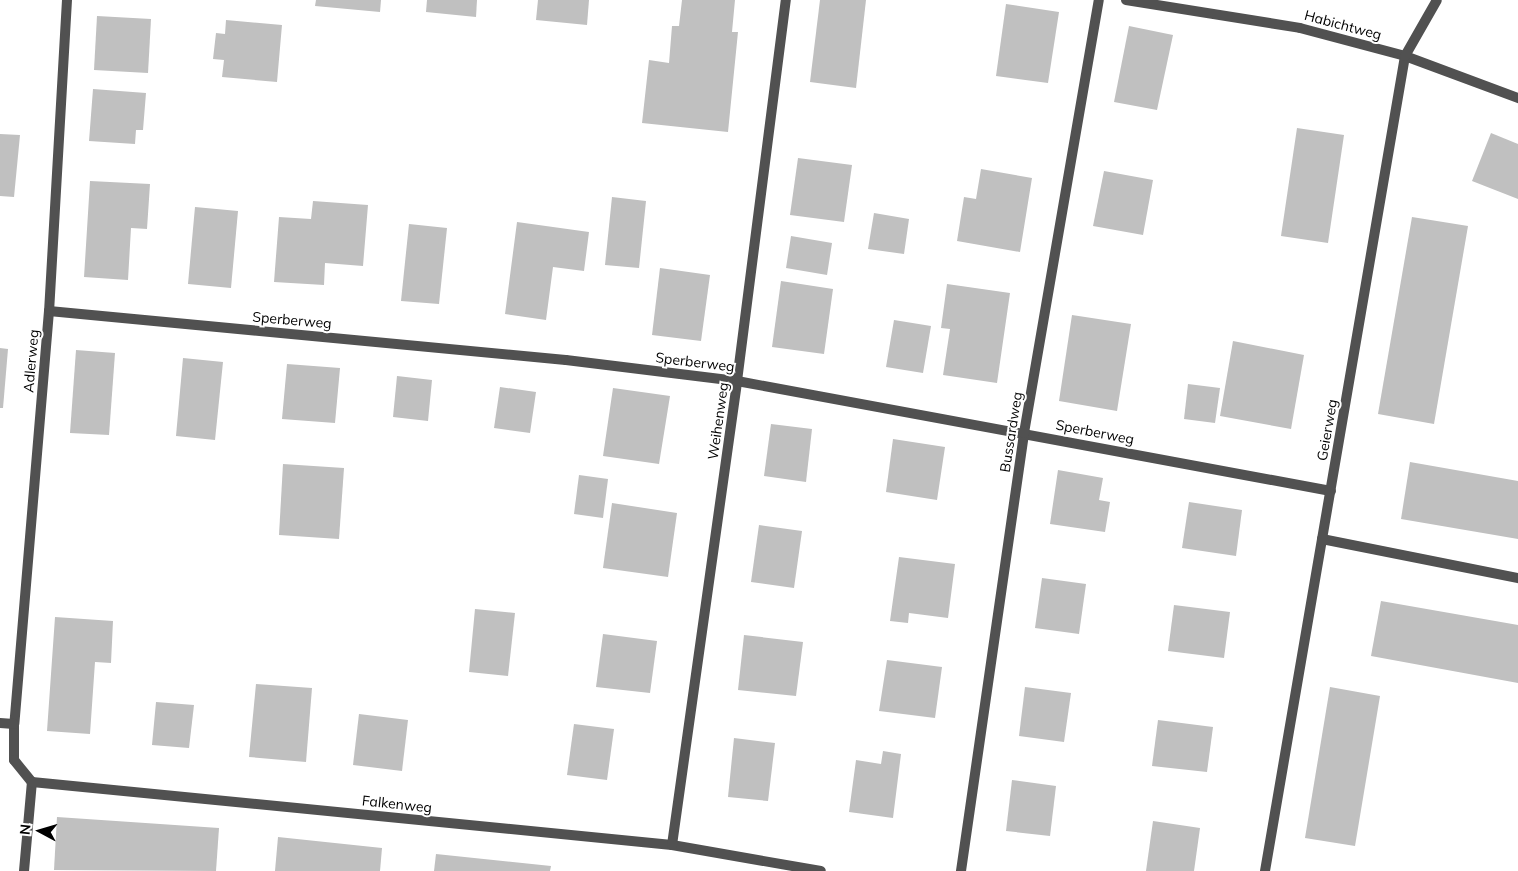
<!DOCTYPE html>
<html>
<head>
<meta charset="utf-8">
<style>
  body { margin:0 }
  #map { position:relative; width:1518px; height:871px; overflow:hidden; background:#fff; font-family:Mulish,sans-serif }
  div>[style] { position:absolute }
  .building>* { inset:0; background:#c0c0c0 }
  .lane>* { height:10px; margin:-5px; padding:0 5px; transform-origin:5px; border-radius:5px; background:#515151 }
  .street>* { height:10px; margin:-5px; padding:0 5px; transform-origin:5px; border-radius:5px; background:#515151 }
  span { translate:-50% -50%; white-space:nowrap; text-align:center; line-height:1.15; -webkit-text-stroke:4px #fff; paint-order:stroke }
  .street-label { font-size:14px; color:#000 }
  .north { position:absolute; left:15px; top:806px; width:50px; height:50px; -webkit-text-stroke:4px #fff; paint-order:stroke; rotate:276deg; font-size:14px; font-weight:700; line-height:20px; text-align:center; color:#000 }
  .north::after { content:''; display:block; margin:auto; width:18px; height:22px; background:#000; clip-path:polygon(50% 0,100% 100%,50% 72%,0 100%) }
</style>
</head>
<body>
<div id="map">
  <div class="building">
    <div style="clip-path:polygon(316px 0,381px 0,380px 12px,315px 6px)"></div>
    <div style="clip-path:polygon(427px 0,477px 0,476px 17px,426px 12px)"></div>
    <div style="clip-path:polygon(538px 0,589px 0,587px 25px,536px 20px)"></div>
    <div style="clip-path:polygon(682px 0,735px 0,732px 32px,738px 32px,728px 132px,642px 123px,649px 60px,669px 63px,672px 26px,679px 26px)"></div>
    <div style="clip-path:polygon(820px 0,866px 0,856px 88px,810px 82px)"></div>
    <div style="clip-path:polygon(1006px 4px,1059px 12px,1048px 83px,996px 76px)"></div>
    <div style="clip-path:polygon(97px 16px,151px 19px,148px 73px,94px 70px)"></div>
    <div style="clip-path:polygon(226px 20px,282px 25px,277px 82px,222px 77px,224px 60px,213px 59px,216px 33px,225px 34px)"></div>
    <div style="clip-path:polygon(1129px 26px,1173px 35px,1157px 110px,1114px 102px)"></div>
    <div style="clip-path:polygon(93px 89px,146px 93px,143px 130px,136px 130px,135px 144px,89px 141px)"></div>
    <div style="clip-path:polygon(1297px 128px,1344px 135px,1328px 243px,1281px 236px)"></div>
    <div style="clip-path:polygon(1491px 133px,1518px 144px,1518px 199px,1472px 181px)"></div>
    <div style="clip-path:polygon(0 134px,20px 135px,14px 197px,0 196px)"></div>
    <div style="clip-path:polygon(798px 158px,852px 165px,844px 222px,790px 215px)"></div>
    <div style="clip-path:polygon(981px 169px,1032px 178px,1020px 252px,957px 241px,964px 197px,976px 199px)"></div>
    <div style="clip-path:polygon(1104px 171px,1153px 180px,1143px 235px,1093px 226px)"></div>
    <div style="clip-path:polygon(90px 181px,150px 184px,147px 229px,131px 228px,128px 280px,84px 277px)"></div>
    <div style="clip-path:polygon(612px 197px,646px 201px,639px 268px,605px 265px)"></div>
    <div style="clip-path:polygon(313px 201px,368px 205px,363px 266px,325px 263px,324px 285px,274px 282px,279px 217px,311px 219px)"></div>
    <div style="clip-path:polygon(195px 207px,238px 211px,231px 288px,188px 284px)"></div>
    <div style="clip-path:polygon(874px 213px,909px 219px,904px 254px,868px 249px)"></div>
    <div style="clip-path:polygon(1412px 217px,1468px 226px,1434px 424px,1378px 414px)"></div>
    <div style="clip-path:polygon(517px 222px,589px 232px,584px 271px,553px 267px,546px 320px,505px 314px)"></div>
    <div style="clip-path:polygon(409px 224px,447px 228px,439px 304px,401px 301px)"></div>
    <div style="clip-path:polygon(791px 236px,832px 243px,827px 275px,786px 268px)"></div>
    <div style="clip-path:polygon(660px 268px,710px 275px,701px 341px,652px 335px)"></div>
    <div style="clip-path:polygon(781px 281px,833px 289px,824px 354px,772px 347px)"></div>
    <div style="clip-path:polygon(947px 284px,1010px 293px,997px 383px,943px 375px,950px 329px,941px 328px)"></div>
    <div style="clip-path:polygon(1072px 315px,1131px 324px,1117px 411px,1059px 401px)"></div>
    <div style="clip-path:polygon(894px 320px,931px 326px,923px 373px,886px 367px)"></div>
    <div style="clip-path:polygon(1233px 341px,1304px 355px,1291px 429px,1220px 416px)"></div>
    <div style="clip-path:polygon(0 348px,8px 349px,3px 408px,0 408px)"></div>
    <div style="clip-path:polygon(76px 350px,115px 353px,109px 435px,70px 433px)"></div>
    <div style="clip-path:polygon(183px 358px,223px 362px,215px 440px,176px 436px)"></div>
    <div style="clip-path:polygon(287px 364px,340px 368px,335px 423px,282px 419px)"></div>
    <div style="clip-path:polygon(397px 376px,432px 380px,428px 421px,393px 417px)"></div>
    <div style="clip-path:polygon(1188px 384px,1220px 388px,1215px 423px,1184px 419px)"></div>
    <div style="clip-path:polygon(500px 387px,536px 392px,530px 433px,494px 428px)"></div>
    <div style="clip-path:polygon(613px 388px,670px 396px,659px 464px,603px 456px)"></div>
    <div style="clip-path:polygon(771px 424px,812px 429px,806px 482px,764px 476px)"></div>
    <div style="clip-path:polygon(893px 439px,945px 447px,937px 500px,886px 492px)"></div>
    <div style="clip-path:polygon(1410px 462px,1518px 481px,1518px 539px,1401px 519px)"></div>
    <div style="clip-path:polygon(283px 464px,344px 468px,339px 539px,279px 535px)"></div>
    <div style="clip-path:polygon(1058px 470px,1103px 478px,1099px 500px,1110px 502px,1105px 532px,1050px 524px)"></div>
    <div style="clip-path:polygon(579px 475px,608px 479px,603px 518px,574px 514px)"></div>
    <div style="clip-path:polygon(1189px 502px,1242px 510px,1236px 556px,1182px 548px)"></div>
    <div style="clip-path:polygon(612px 503px,677px 513px,668px 577px,603px 568px)"></div>
    <div style="clip-path:polygon(759px 525px,802px 531px,794px 588px,751px 582px)"></div>
    <div style="clip-path:polygon(899px 557px,955px 564px,948px 618px,909px 613px,908px 623px,890px 621px)"></div>
    <div style="clip-path:polygon(1042px 578px,1086px 584px,1079px 634px,1035px 628px)"></div>
    <div style="clip-path:polygon(1381px 601px,1518px 625px,1518px 683px,1371px 656px)"></div>
    <div style="clip-path:polygon(1174px 605px,1230px 612px,1224px 658px,1168px 651px)"></div>
    <div style="clip-path:polygon(475px 609px,515px 613px,508px 676px,469px 672px)"></div>
    <div style="clip-path:polygon(55px 617px,113px 621px,111px 663px,95px 662px,90px 734px,47px 731px)"></div>
    <div style="clip-path:polygon(603px 634px,657px 641px,650px 693px,596px 687px)"></div>
    <div style="clip-path:polygon(744px 635px,803px 642px,796px 696px,738px 690px)"></div>
    <div style="clip-path:polygon(887px 660px,942px 667px,935px 718px,879px 711px)"></div>
    <div style="clip-path:polygon(256px 684px,312px 688px,306px 762px,249px 757px)"></div>
    <div style="clip-path:polygon(1025px 687px,1071px 693px,1064px 742px,1019px 736px)"></div>
    <div style="clip-path:polygon(1330px 687px,1380px 696px,1355px 846px,1305px 838px)"></div>
    <div style="clip-path:polygon(156px 702px,194px 705px,189px 748px,152px 745px)"></div>
    <div style="clip-path:polygon(359px 714px,408px 720px,402px 771px,353px 765px)"></div>
    <div style="clip-path:polygon(1158px 720px,1213px 727px,1207px 772px,1152px 766px)"></div>
    <div style="clip-path:polygon(574px 724px,614px 729px,607px 780px,567px 775px)"></div>
    <div style="clip-path:polygon(734px 738px,775px 743px,768px 801px,728px 797px)"></div>
    <div style="clip-path:polygon(883px 751px,901px 754px,893px 818px,849px 812px,856px 760px,881px 764px)"></div>
    <div style="clip-path:polygon(1012px 780px,1056px 786px,1050px 836px,1006px 831px)"></div>
    <div style="clip-path:polygon(57px 817px,219px 828px,216px 871px,54px 870px)"></div>
    <div style="clip-path:polygon(1153px 821px,1200px 828px,1194px 871px,1146px 871px)"></div>
    <div style="clip-path:polygon(278px 837px,382px 848px,380px 871px,275px 871px)"></div>
    <div style="clip-path:polygon(436px 854px,551px 866px,550px 871px,434px 871px)"></div>
  </div>
  <div class="lane">
    <div style="left:24px;top:871px;width:89px;rotate:-84.9deg"></div>
  </div>
  <div class="street">
    <div style="left:67px;top:0;width:312px;rotate:93.3deg"></div>
    <div style="left:49px;top:311px;width:414px;rotate:94.8deg"></div>
    <div style="left:14px;top:724px;width:36px;rotate:90deg"></div>
    <div style="left:14px;top:760px;width:28px;rotate:51deg"></div>
    <div style="left:32px;top:782px;width:643px;rotate:5.62deg"></div>
    <div style="left:672px;top:845px;width:151px;rotate:9.9deg"></div>
    <div style="left:1126px;top:0;width:176px;rotate:9.1deg"></div>
    <div style="left:1300px;top:28px;width:109px;rotate:14.9deg"></div>
    <div style="left:1405px;top:56px;width:121px;rotate:20.4deg"></div>
    <div style="left:49px;top:311px;width:519px;rotate:5.41deg"></div>
    <div style="left:566px;top:360px;width:172px;rotate:7deg"></div>
    <div style="left:737px;top:381px;width:604px;rotate:10.49deg"></div>
    <div style="left:1322px;top:539px;width:200px;rotate:11.3deg"></div>
    <div style="left:0;top:723px;width:14px;rotate:4deg"></div>
    <div style="left:672px;top:845px;width:469px;rotate:-82deg"></div>
    <div style="left:737px;top:381px;width:384px;rotate:-82.7deg"></div>
    <div style="left:961px;top:871px;width:443px;rotate:-81.8deg"></div>
    <div style="left:1024px;top:433px;width:439px;rotate:-80.2deg"></div>
    <div style="left:1265px;top:871px;width:827px;rotate:-80.25deg"></div>
    <div style="left:1405px;top:56px;width:64px;rotate:-60.3deg"></div>
  </div>
  <div class="street-label">
    <span style="left:1343px;top:25px;rotate:15deg">Habichtweg</span>
    <span style="left:292px;top:320px;rotate:5deg">Sperberweg</span>
    <span style="left:31px;top:361px;rotate:-85deg">Adlerweg</span>
    <span style="left:695px;top:362px;rotate:7deg">Sperberweg</span>
    <span style="left:718px;top:421px;rotate:-82deg">Weihenweg</span>
    <span style="left:1327px;top:430px;rotate:-80deg">Geierweg</span>
    <span style="left:1011px;top:432px;rotate:-81deg">Bussardweg</span>
    <span style="left:1095px;top:432px;rotate:11deg">Sperberweg</span>
    <span style="left:397px;top:804px;rotate:6deg">Falkenweg</span>
  </div>
  <div class="north">N</div>
</div>
</body>
</html>
